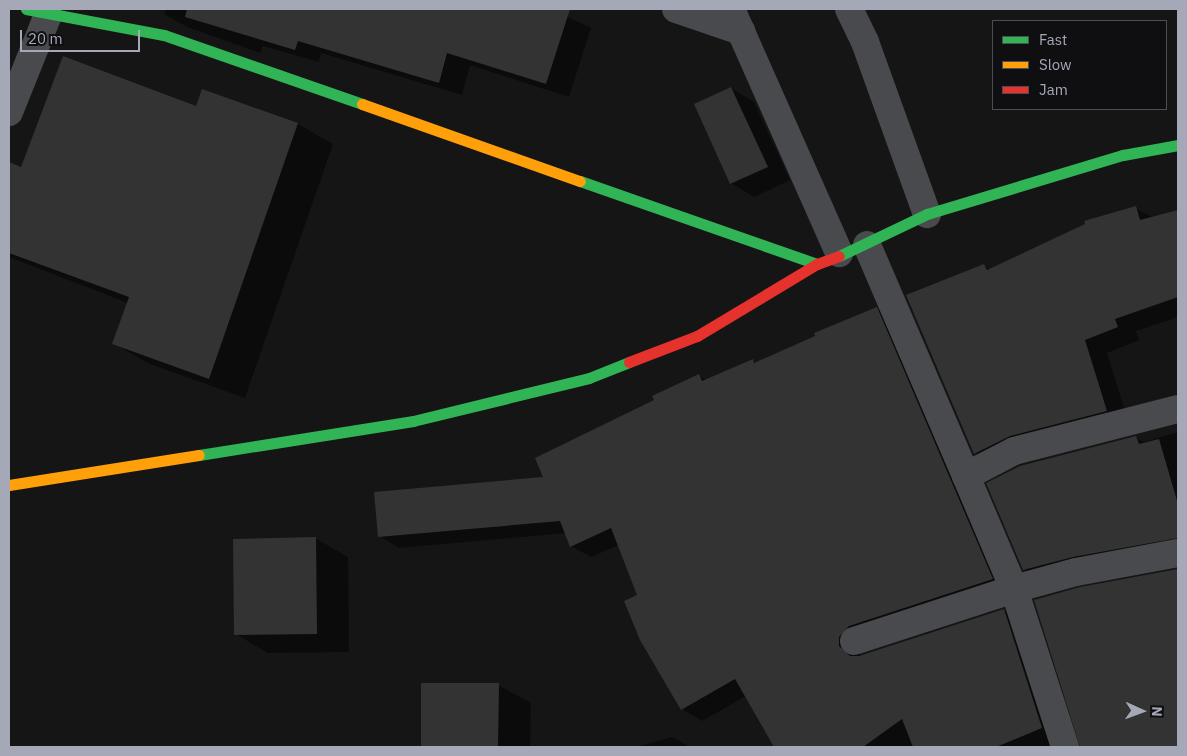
<!DOCTYPE html>
<html>
<head>
<meta charset="utf-8">
<style>
  body { margin:0 }
  #map { position:relative; width:1187px; height:756px; overflow:hidden; background:#151515; font-family:"IBM Plex Sans",sans-serif }
  div>[style] { position:absolute }
  .shadow>* { inset:0; background:#0007 }
  .building>* { inset:0; background:#333334 }
  .street>* { height:28px; margin:-14px; padding:0 14px; transform-origin:14px; border-radius:14px; background:#494a4e }
  .fast>* { height:11px; margin:-5.5px; padding:0 5.5px; transform-origin:5.5px; border-radius:5.5px; background:#30b455 }
  .slow>* { height:11px; margin:-5.5px; padding:0 5.5px; transform-origin:5.5px; border-radius:5.5px; background:#ff9f0a }
  .jam>* { height:11px; margin:-5.5px; padding:0 5.5px; transform-origin:5.5px; border-radius:5.5px; background:#e5322d }
  span { translate:-50% -50%; white-space:nowrap; text-align:center; line-height:1.15; -webkit-text-stroke:4.5px #0f0f11; paint-order:stroke }
  .frame { position:absolute; inset:0; border:10px solid #a5a9b7; pointer-events:none }
  .legend { position:absolute; left:992px; top:20px; width:175px; height:90px; box-sizing:border-box; background:#0f0f11; border:1px solid #4b4d53; margin:0; padding:6px 9px; list-style:none; font-size:15px; color:#a5a9b7 }
  .legend li { display:flex; align-items:center; gap:10px; height:25px }
  .legend b { width:25px; border:1px solid #4b4d53 }
  .north { position:absolute; left:1117px; top:686px; width:50px; height:50px; -webkit-text-stroke:4px #0f0f11; paint-order:stroke; rotate:92deg; font-size:14px; font-weight:700; line-height:20px; text-align:center; color:#a5a9b7 }
  .north::after { content:''; display:block; margin:auto; width:18px; height:22px; background:#a5a9b7; clip-path:polygon(50% 0,100% 100%,50% 72%,0 100%) }
  .scale { position:absolute; left:20px; top:30px; width:120px; height:22px; box-sizing:border-box; border:2px solid #a5a9b7; border-top:0; padding-left:6px; font-size:15px; line-height:18px; white-space:nowrap; color:#a5a9b7; -webkit-text-stroke:4px #0f0f11; paint-order:stroke }
</style>
</head>
<body>
<div id="map">
  <div class="shadow">
    <div style="clip-path:polygon(166px 9px,551px 9px,591px 28px,569px 97px,470px 65px,462px 95px,321px 53px,319px 62px,263px 46px,260px 53px,187px 27px,164px 14px)"></div>
    <div style="clip-path:polygon(731px 88px,754px 102px,790px 180px,754px 197px,731px 183px)"></div>
    <div style="clip-path:polygon(197px 107px,298px 124px,333px 144px,245px 398px,150px 364px,114px 344px,128px 303px,9px 257px,9px 174px,12px 165px,22px 169px)"></div>
    <div style="clip-path:polygon(1135px 208px,1154px 218px,1178px 212px,1178px 317px,1136px 331px,1139px 340px,1107px 353px,1129px 424px,997px 466px,975px 453px,984px 266px,991px 270px)"></div>
    <div style="clip-path:polygon(877px 309px,897px 320px,1012px 591px,859px 649px,861px 657px,1004px 610px,1024px 622px,1065px 747px,775px 747px,746px 696px,702px 721px,682px 709px,641px 640px,638px 596px,619px 545px,591px 557px,571px 546px,566px 533px,399px 548px,379px 536px,545px 478px,655px 400px,699px 376px,707px 380px,753px 361px,757px 363px)"></div>
    <div style="clip-path:polygon(1178px 432px,1178px 538px,1169px 536px,1178px 541px,1044px 581px,1024px 569px,1136px 438px,1144px 442px)"></div>
    <div style="clip-path:polygon(315px 538px,348px 557px,349px 652px,268px 653px,236px 634px)"></div>
    <div style="clip-path:polygon(1178px 570px,1178px 747px,1081px 747px,1080px 588px)"></div>
    <div style="clip-path:polygon(423px 684px,498px 685px,531px 703px,530px 747px,422px 747px)"></div>
    <div style="clip-path:polygon(672px 737px,690px 747px,636px 747px)"></div>
  </div>
  <div class="building">
    <div style="clip-path:polygon(187px 9px,570px 9px,546px 84px,447px 53px,439px 83px,298px 41px,295px 50px,185px 17px)"></div>
    <div style="clip-path:polygon(63px 56px,196px 106px,202px 89px,298px 123px,209px 379px,112px 344px,129px 297px,9px 253px,9px 162px,21px 167px)"></div>
    <div style="clip-path:polygon(731px 87px,768px 167px,730px 184px,694px 104px)"></div>
    <div style="clip-path:polygon(1136px 206px,1140px 220px,1178px 210px,1178px 297px,1115px 319px,1118px 327px,1085px 340px,1107px 411px,1010px 436px,974px 454px,906px 295px,984px 264px,987px 270px,1085px 224px,1084px 221px)"></div>
    <div style="clip-path:polygon(877px 307px,993px 579px,849px 626px,839px 637px,839px 646px,850px 656px,859px 656px,1004px 609px,1042px 728px,996px 747px,913px 747px,902px 719px,863px 747px,774px 747px,735px 679px,681px 710px,640px 640px,624px 601px,637px 595px,611px 528px,570px 547px,560px 521px,378px 537px,374px 492px,543px 477px,535px 458px,654px 400px,652px 396px,699px 374px,702px 381px,753px 359px,754px 363px,815px 336px,814px 333px)"></div>
    <div style="clip-path:polygon(1136px 436px,1139px 444px,1159px 439px,1178px 504px,1178px 538px,1073px 557px,1023px 570px,986px 483px,1020px 466px)"></div>
    <div style="clip-path:polygon(316px 537px,317px 634px,234px 635px,233px 539px)"></div>
    <div style="clip-path:polygon(1178px 569px,1178px 747px,1080px 747px,1034px 600px,1080px 587px)"></div>
    <div style="clip-path:polygon(421px 683px,499px 683px,498px 747px,421px 747px)"></div>
  </div>
  <div class="street">
    <div style="left:676px;top:9px;width:69px;rotate:18.7deg"></div>
    <div style="left:731px;top:9px;width:267px;rotate:66.1deg"></div>
    <div style="left:849px;top:9px;width:37px;rotate:64deg"></div>
    <div style="left:865px;top:42px;width:183px;rotate:70.2deg"></div>
    <div style="left:9px;top:112px;width:105px;rotate:-68.1deg"></div>
    <div style="left:867px;top:245px;width:251px;rotate:66.8deg"></div>
    <div style="left:966px;top:476px;width:54px;rotate:-27.5deg"></div>
    <div style="left:1014px;top:451px;width:169px;rotate:-14.4deg"></div>
    <div style="left:966px;top:476px;width:123px;rotate:67deg"></div>
    <div style="left:1014px;top:589px;width:166px;rotate:72.1deg"></div>
    <div style="left:854px;top:641px;width:168px;rotate:-18deg"></div>
    <div style="left:1014px;top:589px;width:64px;rotate:-15.3deg"></div>
    <div style="left:1076px;top:572px;width:104px;rotate:-10.6deg"></div>
  </div>
  <div class="fast">
    <div style="left:26px;top:9px;width:140px;rotate:10.7deg"></div>
    <div style="left:164px;top:35px;width:210px;rotate:19.2deg"></div>
    <div style="left:580px;top:181px;width:251px;rotate:19.3deg"></div>
    <div style="left:839px;top:256px;width:98px;rotate:-25.5deg"></div>
    <div style="left:927px;top:214px;width:205px;rotate:-16.8deg"></div>
    <div style="left:1123px;top:155px;width:56px;rotate:-10.3deg"></div>
    <div style="left:199px;top:455px;width:217px;rotate:-9deg"></div>
    <div style="left:413px;top:421px;width:181px;rotate:-13.7deg"></div>
    <div style="left:589px;top:378px;width:43px;rotate:-21.8deg"></div>
  </div>
  <div class="slow">
    <div style="left:362px;top:104px;width:231px;rotate:19.5deg"></div>
    <div style="left:9px;top:485px;width:192px;rotate:-9deg"></div>
  </div>
  <div class="jam">
    <div style="left:629px;top:362px;width:73px;rotate:-20.9deg"></div>
    <div style="left:697px;top:336px;width:140px;rotate:-31deg"></div>
    <div style="left:817px;top:264px;width:23px;rotate:-20deg"></div>
  </div>
  <div class="frame"></div>
  <ul class="legend">
  <li><b style="height:6px;background:#30b455"></b>Fast</li>
  <li><b style="height:6px;background:#ff9f0a"></b>Slow</li>
  <li><b style="height:6px;background:#e5322d"></b>Jam</li>
  </ul>
  <div class="north">N</div>
  <div class="scale">20 m</div>
</div>
</body>
</html>
